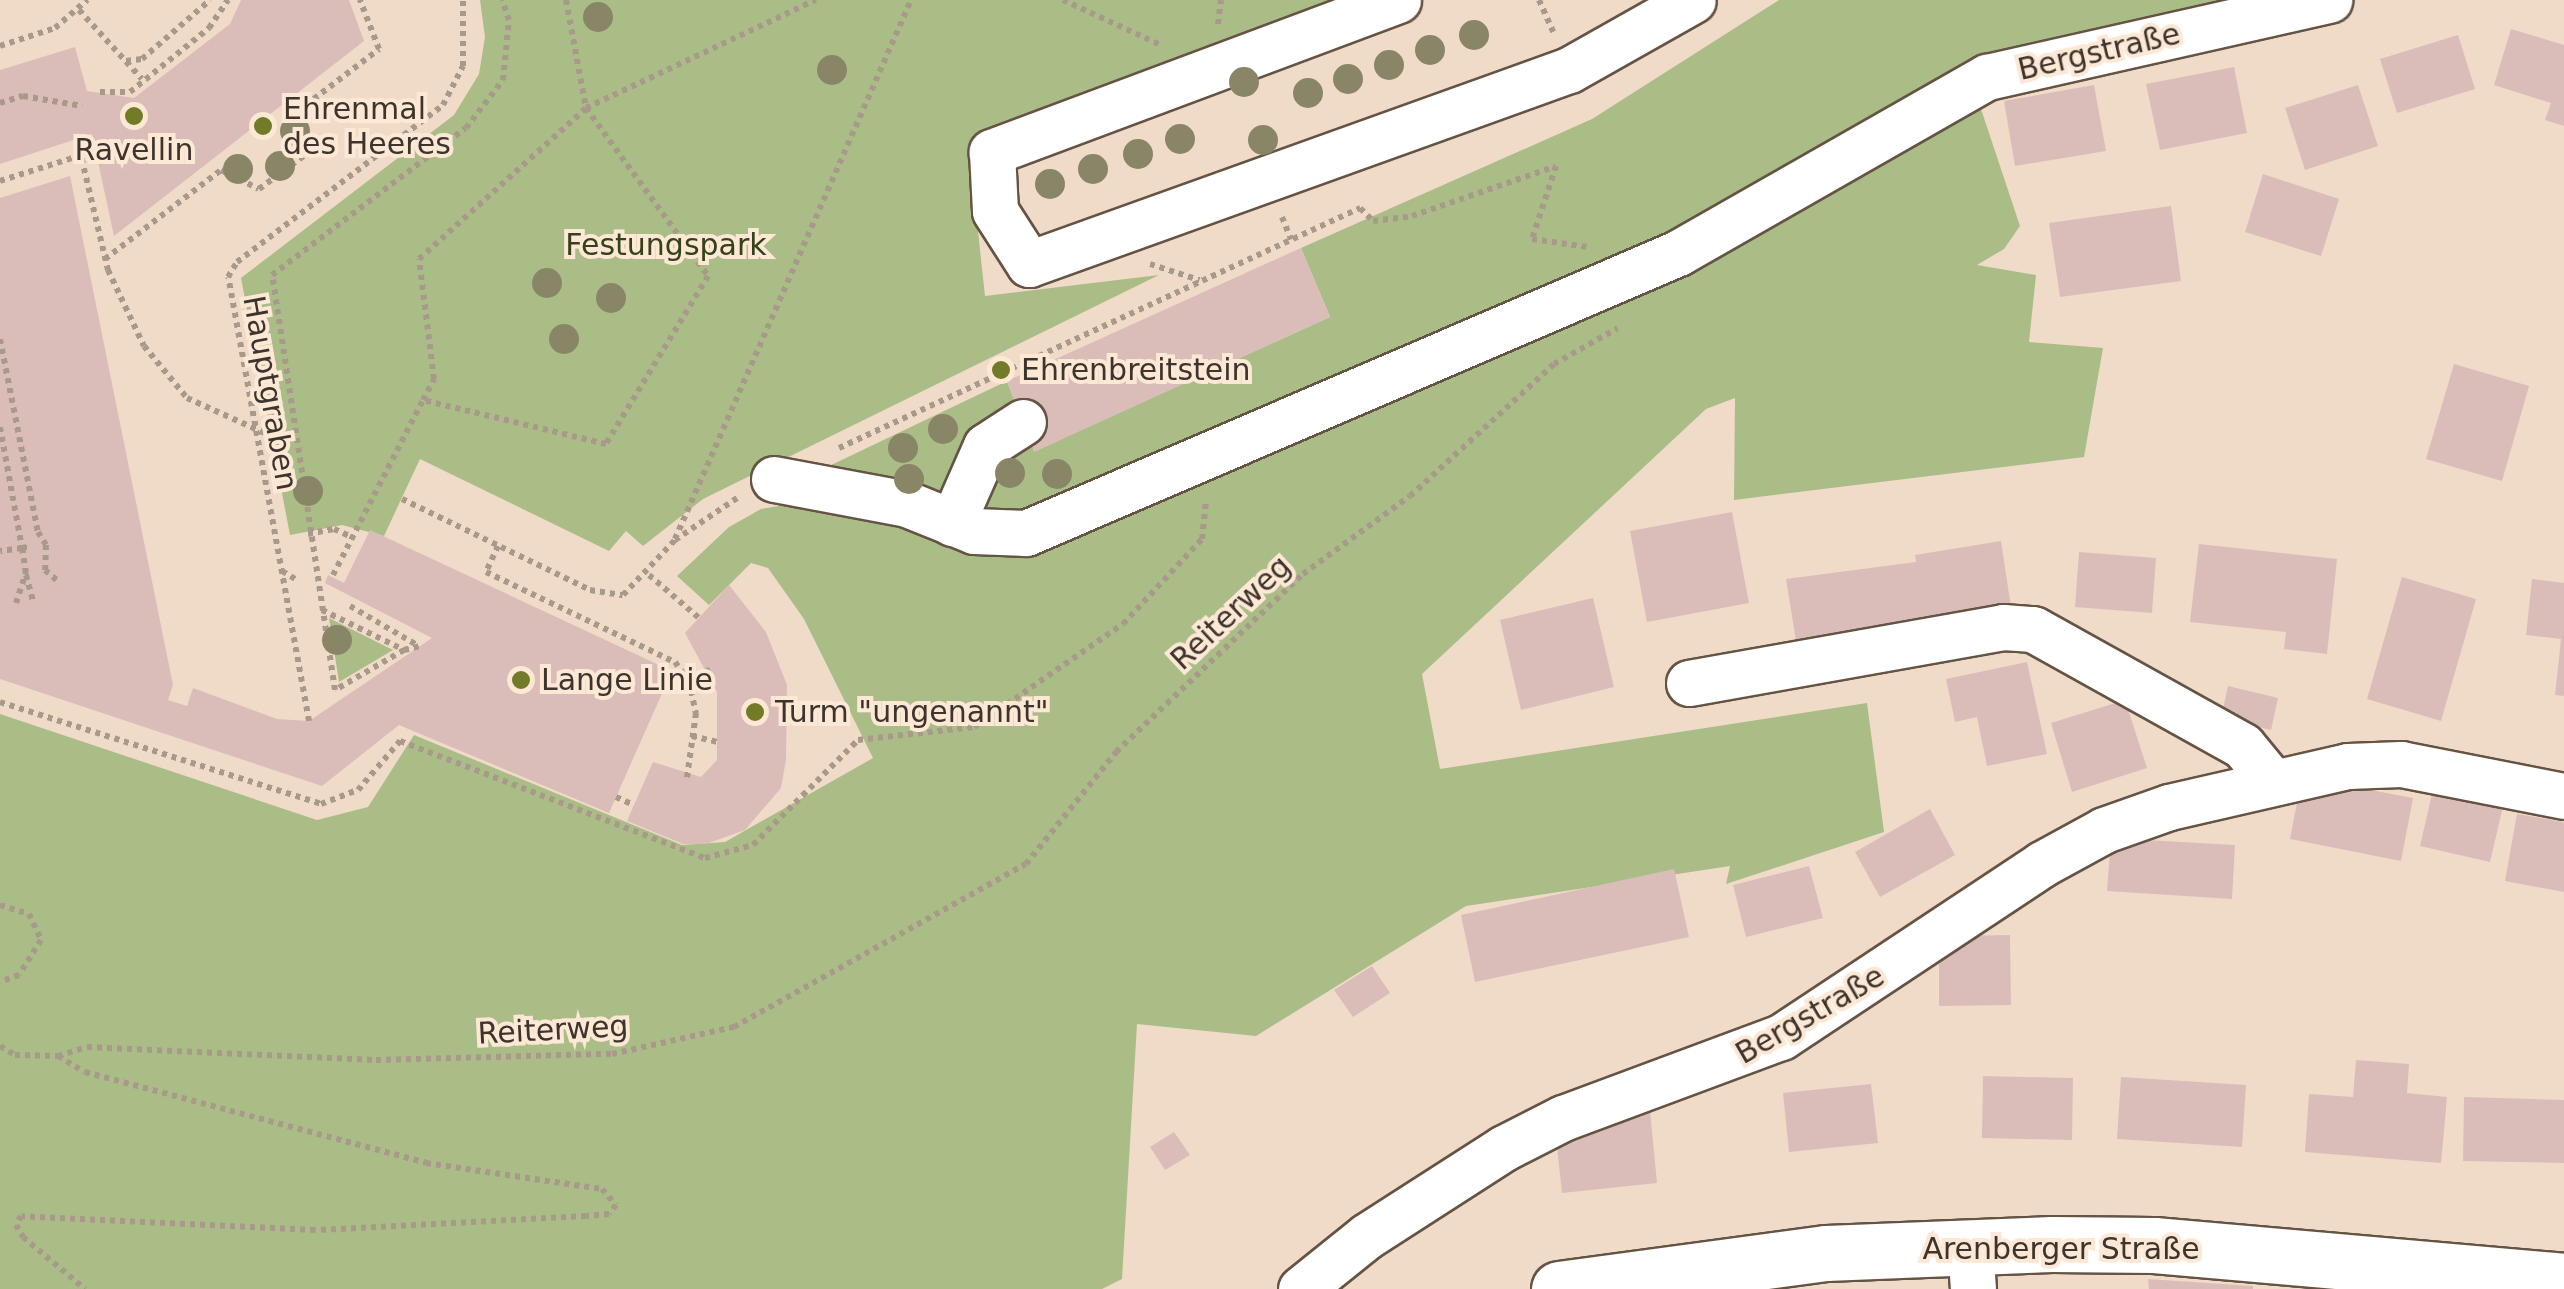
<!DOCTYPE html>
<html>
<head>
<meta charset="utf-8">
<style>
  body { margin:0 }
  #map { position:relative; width:2564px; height:1289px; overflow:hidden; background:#f0dbc8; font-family:"DejaVu Sans",sans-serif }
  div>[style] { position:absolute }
  .green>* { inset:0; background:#aabd86 }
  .building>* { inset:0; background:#dabdb9 }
  .path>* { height:6px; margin-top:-3px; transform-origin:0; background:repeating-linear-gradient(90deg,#a9998b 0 5px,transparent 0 10px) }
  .roads { filter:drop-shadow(2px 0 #655343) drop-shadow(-2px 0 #655343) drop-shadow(0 2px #655343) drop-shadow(0 -2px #655343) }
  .minor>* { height:45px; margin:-22.5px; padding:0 22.5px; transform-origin:22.5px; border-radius:22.5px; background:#fff }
  .major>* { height:55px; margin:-27.5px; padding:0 27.5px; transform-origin:27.5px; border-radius:27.5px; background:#fff }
  .trees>* { width:30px; height:30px; margin:-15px; border-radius:50%; background:#898668 }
  .dots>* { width:28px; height:28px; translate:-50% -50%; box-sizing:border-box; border:5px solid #fde8d5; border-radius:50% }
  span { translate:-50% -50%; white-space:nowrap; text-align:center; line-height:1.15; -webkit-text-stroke:8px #fde8d5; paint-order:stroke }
  .street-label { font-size:30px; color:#3d352d }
  .poi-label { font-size:30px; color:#3d352d }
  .left { translate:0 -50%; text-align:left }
  .park-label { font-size:30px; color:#34411a }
</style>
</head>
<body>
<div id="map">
  <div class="green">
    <div style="clip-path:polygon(480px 0,1364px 0,969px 148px,985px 296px,1159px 275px,703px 499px,643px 546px,626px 531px,609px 551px,420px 459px,384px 536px,342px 525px,290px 535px,241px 278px,454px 115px,479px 74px,485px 37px)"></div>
    <div style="clip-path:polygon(1779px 0,2229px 0,1969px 73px,2020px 226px,2004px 249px,1977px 265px,2036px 275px,2029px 342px,2103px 348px,2084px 457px,1734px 500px,1735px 398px,1706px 409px,1422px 674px,1440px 769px,1867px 703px,1884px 832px,1726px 884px,1730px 866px,1466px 906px,1256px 1036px,1137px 1024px,1122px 1279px,1102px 1289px,0 1289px,0 714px,317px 820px,368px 807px,414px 735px,682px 845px,725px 842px,873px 758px,804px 619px,768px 568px,751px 563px,709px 605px,677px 576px,729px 527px,761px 509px,810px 501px,900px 522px,970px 553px,1030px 509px,980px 510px,973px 489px,1026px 431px,1035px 451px,1330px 317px,1301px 248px,1592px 119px)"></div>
    <div style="clip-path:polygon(1007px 381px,1019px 413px,941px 496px,827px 467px)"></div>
    <div style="clip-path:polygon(329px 618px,393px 650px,339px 682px)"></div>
  </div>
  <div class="building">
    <div style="clip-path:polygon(241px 0,349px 0,364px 41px,114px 236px,92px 134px,0 164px,0 70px,75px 47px,87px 91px,134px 98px,230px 24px)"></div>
    <div style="clip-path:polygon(2511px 29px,2564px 45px,2564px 126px,2545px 120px,2551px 103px,2494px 85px)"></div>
    <div style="clip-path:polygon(2458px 35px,2475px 89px,2397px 113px,2380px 59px)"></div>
    <div style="clip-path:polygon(2234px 67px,2247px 133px,2160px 150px,2146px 84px)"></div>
    <div style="clip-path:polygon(2094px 85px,2106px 151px,2015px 166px,2004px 101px)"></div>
    <div style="clip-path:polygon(2358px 85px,2378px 146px,2305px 170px,2285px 108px)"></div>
    <div style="clip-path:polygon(2263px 174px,2339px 199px,2321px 256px,2245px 232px)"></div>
    <div style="clip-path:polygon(70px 176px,173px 685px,168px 700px,187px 706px,193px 688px,277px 719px,309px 721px,432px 638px,325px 583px,328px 575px,344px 583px,370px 530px,672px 671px,609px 813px,399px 725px,322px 786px,0 679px,0 198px)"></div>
    <div style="clip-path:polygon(2171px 206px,2181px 281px,2060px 297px,2049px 223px)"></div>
    <div style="clip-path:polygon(1301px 248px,1330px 317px,1034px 452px,1007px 381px)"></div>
    <div style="clip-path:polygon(2454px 364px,2529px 386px,2502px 481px,2426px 459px)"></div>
    <div style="clip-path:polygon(1732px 512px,1749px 603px,1647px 622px,1630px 531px)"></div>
    <div style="clip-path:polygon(2001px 541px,2011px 607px,1798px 653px,1786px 579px,1916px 562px,1915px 555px)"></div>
    <div style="clip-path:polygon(2199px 544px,2337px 559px,2327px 654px,2284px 649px,2286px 632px,2190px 622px)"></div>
    <div style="clip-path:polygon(2079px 552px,2156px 558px,2152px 613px,2075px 607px)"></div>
    <div style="clip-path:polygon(2402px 577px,2476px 599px,2441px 721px,2367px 699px)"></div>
    <div style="clip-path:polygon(2532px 579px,2564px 583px,2564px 696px,2555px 695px,2561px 639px,2526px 635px)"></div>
    <div style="clip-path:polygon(729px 585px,766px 632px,787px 685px,786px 760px,781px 788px,745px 830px,706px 844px,683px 844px,627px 821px,653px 762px,701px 777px,717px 760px,717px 692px,685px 633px)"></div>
    <div style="clip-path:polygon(1593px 598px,1614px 687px,1521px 710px,1500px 620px)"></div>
    <div style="clip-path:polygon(2027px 662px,2047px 754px,1987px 766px,1977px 717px,1955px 722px,1946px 679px)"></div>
    <div style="clip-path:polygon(2228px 686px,2278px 698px,2271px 730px,2221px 718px)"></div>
    <div style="clip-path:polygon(2125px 700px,2147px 768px,2072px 792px,2051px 723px)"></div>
    <div style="clip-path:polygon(2302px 777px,2413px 798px,2401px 861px,2290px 839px)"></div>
    <div style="clip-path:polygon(2434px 785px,2504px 802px,2490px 862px,2420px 846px)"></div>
    <div style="clip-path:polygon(1930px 809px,1955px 855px,1880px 897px,1855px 852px)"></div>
    <div style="clip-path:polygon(2517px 814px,2564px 822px,2564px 892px,2505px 881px)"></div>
    <div style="clip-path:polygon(2111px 838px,2235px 845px,2232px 899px,2107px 891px)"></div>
    <div style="clip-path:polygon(1809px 866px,1823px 918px,1746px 937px,1733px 885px)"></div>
    <div style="clip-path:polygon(1674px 869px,1689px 937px,1475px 982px,1461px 915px)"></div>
    <div style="clip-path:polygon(2010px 935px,2011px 1005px,1939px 1006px,1939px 936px)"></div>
    <div style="clip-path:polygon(1372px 966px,1390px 993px,1353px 1017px,1334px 990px)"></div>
    <div style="clip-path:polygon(2356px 1060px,2409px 1064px,2407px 1093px,2447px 1097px,2441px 1163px,2305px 1152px,2309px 1094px,2353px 1097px)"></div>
    <div style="clip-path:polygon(1983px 1076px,2073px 1078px,2072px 1140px,1982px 1138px)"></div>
    <div style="clip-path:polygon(2121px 1077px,2246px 1085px,2242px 1147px,2117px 1139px)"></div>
    <div style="clip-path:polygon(1871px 1084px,1878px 1143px,1789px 1152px,1783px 1093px)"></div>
    <div style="clip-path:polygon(2464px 1097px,2564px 1100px,2564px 1163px,2463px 1161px)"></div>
    <div style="clip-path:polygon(1650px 1110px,1657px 1183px,1562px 1193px,1556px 1137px,1591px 1134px,1589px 1116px)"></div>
    <div style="clip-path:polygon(1174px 1132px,1190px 1155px,1165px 1170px,1150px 1147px)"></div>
    <div style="clip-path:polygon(2148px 1279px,2253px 1286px,2253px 1289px,2149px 1289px)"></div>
  </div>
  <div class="path">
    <div style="left:566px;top:0;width:110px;rotate:79.5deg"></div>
    <div style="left:586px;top:108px;width:208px;rotate:54deg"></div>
    <div style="left:708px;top:276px;width:197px;rotate:121.3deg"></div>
    <div style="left:606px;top:444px;width:188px;rotate:-166.5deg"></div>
    <div style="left:423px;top:400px;width:24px;rotate:-62deg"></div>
    <div style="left:434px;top:379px;width:121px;rotate:-97.1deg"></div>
    <div style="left:419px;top:259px;width:225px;rotate:-42.1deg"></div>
    <div style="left:586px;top:108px;width:254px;rotate:-25.2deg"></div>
    <div style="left:1063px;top:0;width:108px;rotate:24.7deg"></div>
    <div style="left:1539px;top:0;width:35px;rotate:66deg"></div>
    <div style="left:79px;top:10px;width:93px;rotate:47.6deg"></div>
    <div style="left:1218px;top:24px;width:24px;rotate:-83deg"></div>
    <div style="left:0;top:46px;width:58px;rotate:-18.1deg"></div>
    <div style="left:55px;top:28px;width:43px;rotate:-41.2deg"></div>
    <div style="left:126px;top:61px;width:16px;rotate:-7deg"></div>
    <div style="left:142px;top:59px;width:90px;rotate:-40.9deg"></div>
    <div style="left:100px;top:92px;width:30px"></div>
    <div style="left:130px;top:92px;width:102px;rotate:-39deg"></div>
    <div style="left:209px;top:28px;width:34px;rotate:-56deg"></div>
    <div style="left:0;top:103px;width:24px;rotate:-17deg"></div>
    <div style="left:23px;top:96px;width:60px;rotate:9.6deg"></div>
    <div style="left:77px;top:139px;width:135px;rotate:76.7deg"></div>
    <div style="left:108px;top:270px;width:84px;rotate:64.7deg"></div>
    <div style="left:144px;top:346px;width:67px;rotate:50.4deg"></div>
    <div style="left:187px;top:398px;width:90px;rotate:24.3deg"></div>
    <div style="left:0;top:181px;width:86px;rotate:-17.6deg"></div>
    <div style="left:1282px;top:217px;width:24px;rotate:68deg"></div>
    <div style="left:105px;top:259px;width:146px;rotate:-37.5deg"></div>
    <div style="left:221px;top:170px;width:42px;rotate:26.6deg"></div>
    <div style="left:259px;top:189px;width:57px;rotate:-36.5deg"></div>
    <div style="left:305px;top:155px;width:45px;rotate:-99deg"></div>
    <div style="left:298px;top:111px;width:102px;rotate:-37.4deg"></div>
    <div style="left:379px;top:49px;width:53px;rotate:-111.2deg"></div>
    <div style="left:1150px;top:264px;width:52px;rotate:18.1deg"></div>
    <div style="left:0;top:339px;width:197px;rotate:78.9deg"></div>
    <div style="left:38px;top:532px;width:15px;rotate:58deg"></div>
    <div style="left:46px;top:545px;width:25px;rotate:92deg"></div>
    <div style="left:45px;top:570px;width:20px;rotate:41deg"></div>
    <div style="left:0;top:427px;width:123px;rotate:79.7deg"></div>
    <div style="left:22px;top:548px;width:22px;rotate:172deg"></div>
    <div style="left:839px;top:448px;width:574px;rotate:-24.73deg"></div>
    <div style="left:1360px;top:208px;width:18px;rotate:45deg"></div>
    <div style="left:1373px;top:221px;width:39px;rotate:-7deg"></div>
    <div style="left:1412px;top:216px;width:152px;rotate:-19.1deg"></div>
    <div style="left:1556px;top:166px;width:77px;rotate:108.2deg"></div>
    <div style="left:1532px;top:239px;width:56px;rotate:8.3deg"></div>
    <div style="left:402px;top:499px;width:209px;rotate:25.8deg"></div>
    <div style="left:590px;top:590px;width:33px;rotate:9deg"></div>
    <div style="left:623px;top:595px;width:76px;rotate:-46.6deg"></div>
    <div style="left:675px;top:540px;width:75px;rotate:-34.1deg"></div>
    <div style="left:308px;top:534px;width:26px;rotate:-11deg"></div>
    <div style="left:334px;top:529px;width:20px;rotate:24deg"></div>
    <div style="left:675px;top:539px;width:588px;rotate:-66.35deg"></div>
    <div style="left:498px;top:546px;width:29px;rotate:115deg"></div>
    <div style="left:486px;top:572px;width:209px;rotate:25.5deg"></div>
    <div style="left:675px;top:662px;width:24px;rotate:54deg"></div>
    <div style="left:689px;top:681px;width:33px;rotate:78deg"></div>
    <div style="left:696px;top:713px;width:65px;rotate:98deg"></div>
    <div style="left:282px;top:571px;width:17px;rotate:31deg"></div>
    <div style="left:26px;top:575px;width:28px;rotate:75deg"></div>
    <div style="left:333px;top:575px;width:197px;rotate:-62.8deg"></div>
    <div style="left:649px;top:575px;width:66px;rotate:40.7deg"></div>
    <div style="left:16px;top:603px;width:32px;rotate:-72deg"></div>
    <div style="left:26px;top:573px;width:25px;rotate:-99deg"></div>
    <div style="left:22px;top:548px;width:10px;rotate:-11deg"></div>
    <div style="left:350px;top:606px;width:78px;rotate:30.2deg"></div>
    <div style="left:322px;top:610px;width:91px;rotate:26deg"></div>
    <div style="left:404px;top:650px;width:16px;rotate:-14deg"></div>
    <div style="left:404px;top:650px;width:80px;rotate:149.9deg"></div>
    <div style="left:335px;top:690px;width:420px;rotate:-98.6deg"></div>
    <div style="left:272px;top:275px;width:243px;rotate:-37.2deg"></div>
    <div style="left:466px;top:128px;width:61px;rotate:-52.4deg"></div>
    <div style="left:503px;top:80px;width:60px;rotate:-84.3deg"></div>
    <div style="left:509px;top:20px;width:21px;rotate:-109deg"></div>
    <div style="left:689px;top:681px;width:24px;rotate:-28deg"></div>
    <div style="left:0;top:702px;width:337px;rotate:17.6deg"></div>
    <div style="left:321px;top:804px;width:40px;rotate:-21deg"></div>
    <div style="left:358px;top:790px;width:65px;rotate:-49.4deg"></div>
    <div style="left:400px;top:741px;width:327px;rotate:21deg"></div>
    <div style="left:705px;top:858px;width:50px;rotate:-15.2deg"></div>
    <div style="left:753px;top:845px;width:148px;rotate:-45deg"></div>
    <div style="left:858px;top:740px;width:117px;rotate:-6.4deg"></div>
    <div style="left:974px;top:727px;width:181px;rotate:-34.7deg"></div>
    <div style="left:1123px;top:624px;width:116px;rotate:-47.1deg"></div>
    <div style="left:1202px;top:539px;width:38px;rotate:-84deg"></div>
    <div style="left:309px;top:721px;width:451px;rotate:-100.3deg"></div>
    <div style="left:228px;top:277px;width:17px;rotate:-59deg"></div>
    <div style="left:237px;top:262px;width:259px;rotate:-37.3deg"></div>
    <div style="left:443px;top:105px;width:44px;rotate:-62.9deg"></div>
    <div style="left:463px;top:66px;width:66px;rotate:-90deg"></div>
    <div style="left:692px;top:736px;width:28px;rotate:13deg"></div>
    <div style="left:616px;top:797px;width:20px;rotate:24deg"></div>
    <div style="left:0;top:905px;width:30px;rotate:17deg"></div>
    <div style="left:29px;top:914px;width:29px;rotate:65deg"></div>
    <div style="left:41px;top:940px;width:41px;rotate:122.2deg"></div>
    <div style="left:19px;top:975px;width:20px;rotate:160deg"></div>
    <div style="left:0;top:1046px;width:17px;rotate:31deg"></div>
    <div style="left:15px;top:1055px;width:43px;rotate:1.3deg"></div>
    <div style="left:58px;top:1056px;width:30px;rotate:-17deg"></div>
    <div style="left:87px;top:1047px;width:289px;rotate:2.6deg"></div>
    <div style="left:376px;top:1060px;width:236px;rotate:-1.5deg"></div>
    <div style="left:612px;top:1054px;width:125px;rotate:-12.5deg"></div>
    <div style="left:734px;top:1027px;width:334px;rotate:-29.2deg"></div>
    <div style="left:1026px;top:864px;width:144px;rotate:-51.2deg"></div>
    <div style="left:1116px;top:752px;width:258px;rotate:-43.6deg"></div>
    <div style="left:1303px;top:574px;width:132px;rotate:-36.1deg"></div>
    <div style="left:1410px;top:496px;width:195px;rotate:-42.5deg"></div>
    <div style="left:1554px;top:364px;width:73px;rotate:-29.4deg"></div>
    <div style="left:58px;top:1056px;width:31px;rotate:31deg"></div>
    <div style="left:85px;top:1072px;width:353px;rotate:14.9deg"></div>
    <div style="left:426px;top:1163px;width:178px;rotate:8.4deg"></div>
    <div style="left:602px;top:1189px;width:21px;rotate:49deg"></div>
    <div style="left:616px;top:1205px;width:11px;rotate:128deg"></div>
    <div style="left:609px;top:1214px;width:23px;rotate:175deg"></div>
    <div style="left:586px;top:1216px;width:271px;rotate:177deg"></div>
    <div style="left:315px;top:1230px;width:294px;rotate:-177.3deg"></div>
    <div style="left:21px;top:1216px;width:10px;rotate:119deg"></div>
    <div style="left:16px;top:1225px;width:14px;rotate:60deg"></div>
    <div style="left:23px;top:1237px;width:81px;rotate:40deg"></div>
  </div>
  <div class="roads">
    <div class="minor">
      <div style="left:1398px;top:0;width:434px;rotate:159.5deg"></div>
      <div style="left:992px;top:152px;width:59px;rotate:87.1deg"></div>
      <div style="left:995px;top:211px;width:63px;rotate:57.3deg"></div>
      <div style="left:1029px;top:264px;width:574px;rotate:-19.76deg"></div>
      <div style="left:1569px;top:70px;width:142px;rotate:-29.4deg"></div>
      <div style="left:774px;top:479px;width:135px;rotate:10.6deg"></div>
      <div style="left:907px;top:504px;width:72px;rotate:21.9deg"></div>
      <div style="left:974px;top:531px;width:52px;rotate:2.2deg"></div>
      <div style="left:1026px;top:533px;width:710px;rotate:-23.24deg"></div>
      <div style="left:1678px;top:253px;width:356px;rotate:-29.7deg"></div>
      <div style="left:1987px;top:77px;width:351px;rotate:-12.7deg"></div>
      <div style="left:952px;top:523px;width:84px;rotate:-66.2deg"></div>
      <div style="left:986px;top:446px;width:44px;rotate:-33deg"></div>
      <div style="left:1689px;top:683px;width:319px;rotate:-10.1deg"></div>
      <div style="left:2003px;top:627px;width:30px;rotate:4deg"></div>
      <div style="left:2033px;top:629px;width:240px;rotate:29.1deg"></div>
      <div style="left:2243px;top:746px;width:44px;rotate:50.5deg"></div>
      <div style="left:1970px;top:1247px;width:42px;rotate:85.9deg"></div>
      <div style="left:1301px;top:1289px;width:85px;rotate:-38.8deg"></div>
      <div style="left:1367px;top:1236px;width:163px;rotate:-32.7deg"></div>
      <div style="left:1504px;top:1148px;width:66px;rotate:-27deg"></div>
      <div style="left:1563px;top:1118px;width:233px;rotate:-20.4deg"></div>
      <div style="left:1781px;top:1037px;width:313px;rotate:-33.5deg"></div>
      <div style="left:2042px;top:864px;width:71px;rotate:-28.7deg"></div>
      <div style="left:2104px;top:830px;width:69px;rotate:-19.5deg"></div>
      <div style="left:2169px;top:807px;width:184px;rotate:-12.9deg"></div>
      <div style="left:2348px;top:766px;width:53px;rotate:-2.2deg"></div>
      <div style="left:2401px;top:764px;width:166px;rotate:11.1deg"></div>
    </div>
    <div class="major">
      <div style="left:1559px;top:1289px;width:269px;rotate:-7.7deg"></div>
      <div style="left:1826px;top:1253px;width:226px;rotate:-2.3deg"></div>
      <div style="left:2052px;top:1244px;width:102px;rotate:0.6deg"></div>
      <div style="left:2154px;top:1245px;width:412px;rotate:5deg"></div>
    </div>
  </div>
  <div class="trees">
    <div style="left:598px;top:17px"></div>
    <div style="left:1474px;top:35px"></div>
    <div style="left:1430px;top:50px"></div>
    <div style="left:1389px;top:65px"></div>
    <div style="left:832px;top:70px"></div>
    <div style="left:1348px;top:79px"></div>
    <div style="left:1244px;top:82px"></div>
    <div style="left:1308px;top:93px"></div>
    <div style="left:295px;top:131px"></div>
    <div style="left:1180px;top:139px"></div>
    <div style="left:1263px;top:140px"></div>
    <div style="left:1138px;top:154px"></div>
    <div style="left:280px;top:166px"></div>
    <div style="left:238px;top:169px"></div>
    <div style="left:1093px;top:169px"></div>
    <div style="left:1050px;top:184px"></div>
    <div style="left:547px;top:283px"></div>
    <div style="left:611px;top:298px"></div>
    <div style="left:564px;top:339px"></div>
    <div style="left:943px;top:429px"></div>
    <div style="left:903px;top:448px"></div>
    <div style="left:1010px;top:473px"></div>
    <div style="left:1057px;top:474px"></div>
    <div style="left:909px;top:479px"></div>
    <div style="left:308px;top:491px"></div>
    <div style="left:337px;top:640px"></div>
  </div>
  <div class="dots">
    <div style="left:134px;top:116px;background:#727b27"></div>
    <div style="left:263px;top:126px;background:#727b27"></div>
    <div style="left:1001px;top:370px;background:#727b27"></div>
    <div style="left:521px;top:680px;background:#727b27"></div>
    <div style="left:755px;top:712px;background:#727b27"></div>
  </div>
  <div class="street-label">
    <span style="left:2099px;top:52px;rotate:-13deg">Bergstraße</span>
    <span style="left:270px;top:393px;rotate:80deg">Hauptgraben</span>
    <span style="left:1231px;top:613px;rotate:-43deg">Reiterweg</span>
    <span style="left:1810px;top:1015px;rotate:-30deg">Bergstraße</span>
    <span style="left:553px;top:1030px;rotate:-3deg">Reiterweg</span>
    <span style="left:2061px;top:1249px">Arenberger Straße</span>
  </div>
  <div class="poi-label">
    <span class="left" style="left:283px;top:126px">Ehrenmal<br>des Heeres</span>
    <span style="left:134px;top:150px">Ravellin</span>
    <span class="left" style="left:1021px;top:370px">Ehrenbreitstein</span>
    <span class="left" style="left:541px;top:680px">Lange Linie</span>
    <span class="left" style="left:775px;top:712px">Turm "ungenannt"</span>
  </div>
  <div class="park-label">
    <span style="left:666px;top:245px">Festungspark</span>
  </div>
</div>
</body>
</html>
